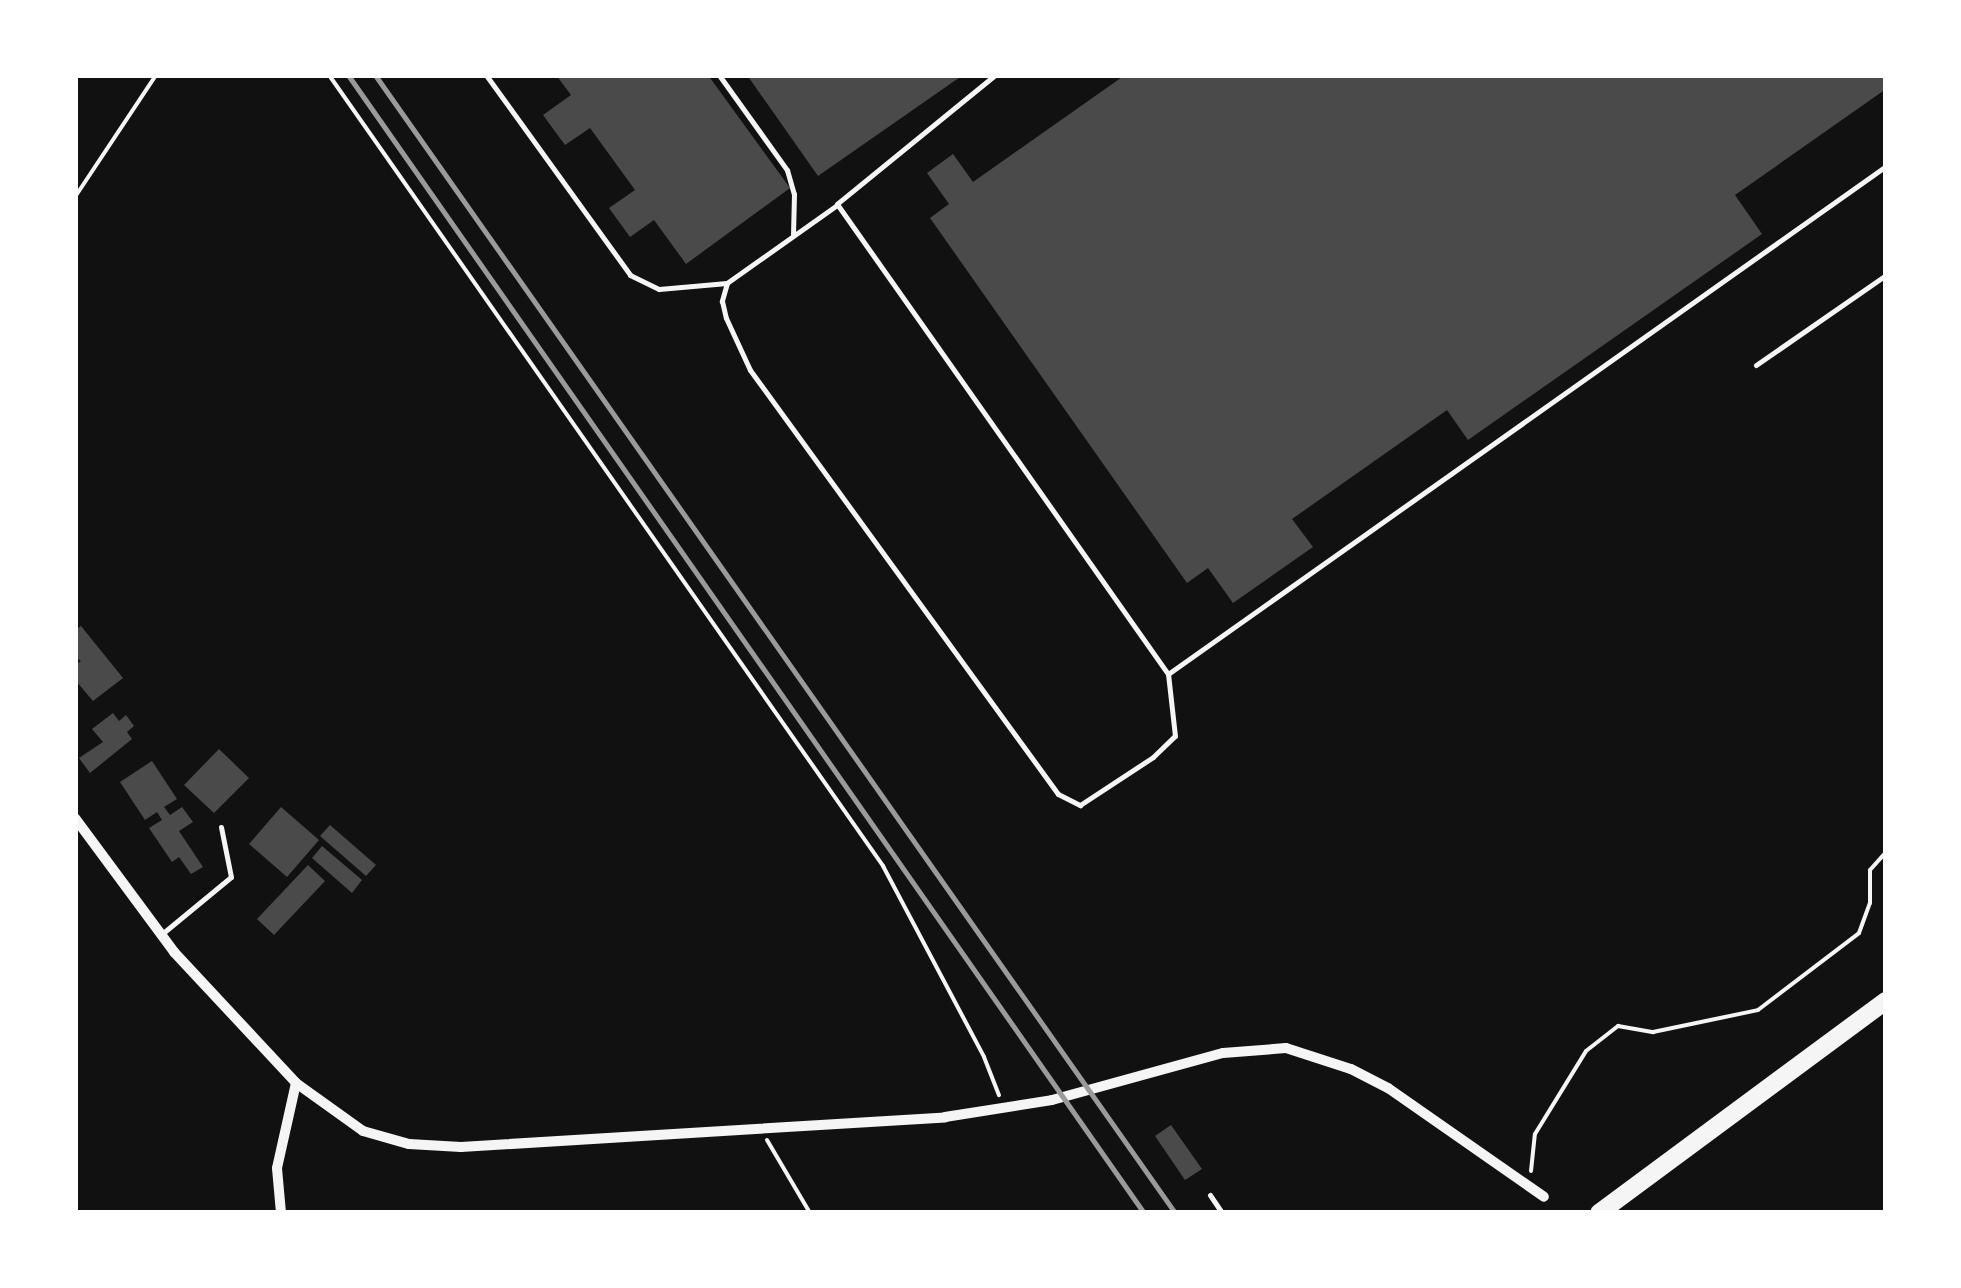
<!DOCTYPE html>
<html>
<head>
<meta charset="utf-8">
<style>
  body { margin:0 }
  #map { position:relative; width:1961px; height:1288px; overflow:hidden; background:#111; font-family:Rubik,sans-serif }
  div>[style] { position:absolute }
  .building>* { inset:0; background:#4a4a4a }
  .path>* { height:4px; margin:-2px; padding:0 2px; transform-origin:2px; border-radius:2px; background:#f5f5f5 }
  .service>* { height:5px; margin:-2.5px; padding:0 2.5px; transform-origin:2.5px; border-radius:2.5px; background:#f5f5f5 }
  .minor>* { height:10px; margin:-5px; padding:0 5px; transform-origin:5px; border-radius:5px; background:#f5f5f5 }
  .trunk>* { height:18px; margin:-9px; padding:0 9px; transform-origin:9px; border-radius:9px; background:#f5f5f5 }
  .rail>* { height:5px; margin:-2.5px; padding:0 2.5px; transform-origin:2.5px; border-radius:2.5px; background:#9a9a9a }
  span { translate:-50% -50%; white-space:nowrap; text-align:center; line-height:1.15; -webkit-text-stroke:9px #fff; paint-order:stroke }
  .frame { position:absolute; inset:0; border:78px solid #fff; pointer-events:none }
</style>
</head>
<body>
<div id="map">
  <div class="building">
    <div style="clip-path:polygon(556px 75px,708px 75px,790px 188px,686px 264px,654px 220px,630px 237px,609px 208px,635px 190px,590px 128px,565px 145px,543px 115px,571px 95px)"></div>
    <div style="clip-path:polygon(747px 75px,963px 75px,818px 176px)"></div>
    <div style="clip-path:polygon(1125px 75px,1886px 75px,1886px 89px,1735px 195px,1762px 234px,1468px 440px,1447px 410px,1292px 519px,1313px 547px,1233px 603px,1208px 568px,1187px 583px,930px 218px,949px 204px,927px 173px,953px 154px,973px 182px)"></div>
    <div style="clip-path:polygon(81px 626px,123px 678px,93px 701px,76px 681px,75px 665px,81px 661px,75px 657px,75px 630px)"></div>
    <div style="clip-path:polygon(113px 713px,119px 721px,126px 715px,134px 726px,127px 732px,132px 739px,90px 773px,79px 758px,103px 742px,92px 729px)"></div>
    <div style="clip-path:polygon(219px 749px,249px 778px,214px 813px,184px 785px)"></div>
    <div style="clip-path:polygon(152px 761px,177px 799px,164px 807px,170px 815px,182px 807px,193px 822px,179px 831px,203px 867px,191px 874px,179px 857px,172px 862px,149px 828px,162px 820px,157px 812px,145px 820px,120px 782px)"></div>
    <div style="clip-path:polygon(281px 807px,319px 840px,287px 877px,249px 844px)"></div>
    <div style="clip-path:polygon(330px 825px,376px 865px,366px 876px,320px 836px)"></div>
    <div style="clip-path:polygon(322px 846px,362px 880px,352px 893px,312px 858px)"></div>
    <div style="clip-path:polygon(308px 865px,325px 881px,274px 935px,257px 919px)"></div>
    <div style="clip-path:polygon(1171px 1125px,1202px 1169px,1185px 1180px,1155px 1136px)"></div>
  </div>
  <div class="path">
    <div style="left:329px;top:75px;width:966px;rotate:54.99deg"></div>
    <div style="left:883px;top:866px;width:216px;rotate:62.1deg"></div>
    <div style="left:984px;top:1057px;width:41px;rotate:68.5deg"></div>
    <div style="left:75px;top:197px;width:146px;rotate:-56.4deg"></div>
    <div style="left:767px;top:1140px;width:85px;rotate:59.5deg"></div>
    <div style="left:1531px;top:1171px;width:37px;rotate:-84deg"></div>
    <div style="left:1535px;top:1134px;width:97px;rotate:-58.4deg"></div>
    <div style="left:1586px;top:1051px;width:41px;rotate:-38deg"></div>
    <div style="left:1618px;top:1026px;width:36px;rotate:10deg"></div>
    <div style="left:1653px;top:1032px;width:107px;rotate:-11.8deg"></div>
    <div style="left:1758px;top:1010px;width:127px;rotate:-37.3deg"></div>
    <div style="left:1859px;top:933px;width:32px;rotate:-70deg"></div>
    <div style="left:1870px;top:903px;width:33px;rotate:-90deg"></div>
    <div style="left:1870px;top:870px;width:24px;rotate:-48deg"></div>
  </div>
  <div class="service">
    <div style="left:486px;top:75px;width:246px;rotate:54.2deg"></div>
    <div style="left:630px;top:275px;width:32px;rotate:26deg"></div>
    <div style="left:659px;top:289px;width:68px;rotate:-5deg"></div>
    <div style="left:719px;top:75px;width:117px;rotate:54.4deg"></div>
    <div style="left:787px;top:170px;width:25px;rotate:74deg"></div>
    <div style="left:794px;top:194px;width:40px;rotate:91.4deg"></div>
    <div style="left:995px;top:75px;width:204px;rotate:140.8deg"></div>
    <div style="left:837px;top:204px;width:575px;rotate:54.84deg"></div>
    <div style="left:1168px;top:674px;width:880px;rotate:-35.28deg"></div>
    <div style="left:837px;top:205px;width:135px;rotate:144.7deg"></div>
    <div style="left:727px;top:283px;width:19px;rotate:106deg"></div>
    <div style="left:722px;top:301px;width:17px;rotate:77deg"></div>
    <div style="left:726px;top:318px;width:57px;rotate:65.2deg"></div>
    <div style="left:750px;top:370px;width:524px;rotate:54deg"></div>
    <div style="left:1058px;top:794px;width:25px;rotate:27deg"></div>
    <div style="left:1080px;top:805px;width:87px;rotate:-33.3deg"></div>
    <div style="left:1153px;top:757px;width:30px;rotate:-44deg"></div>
    <div style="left:1175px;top:736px;width:62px;rotate:-96.4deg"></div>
    <div style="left:1756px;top:365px;width:158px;rotate:-34.7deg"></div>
    <div style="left:163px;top:933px;width:88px;rotate:-39.5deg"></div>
    <div style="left:231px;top:877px;width:51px;rotate:-101.3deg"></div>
    <div style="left:1210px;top:1195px;width:22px;rotate:56deg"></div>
  </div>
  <div class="minor">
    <div style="left:75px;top:818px;width:167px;rotate:53.5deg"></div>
    <div style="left:174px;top:952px;width:179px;rotate:47deg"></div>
    <div style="left:296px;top:1083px;width:82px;rotate:35.6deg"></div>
    <div style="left:363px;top:1131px;width:48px;rotate:15.8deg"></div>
    <div style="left:409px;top:1144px;width:52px;rotate:3.3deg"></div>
    <div style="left:461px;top:1147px;width:485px;rotate:-3.5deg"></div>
    <div style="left:945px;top:1117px;width:108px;rotate:-9deg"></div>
    <div style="left:1052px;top:1100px;width:177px;rotate:-15.4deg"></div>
    <div style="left:1223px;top:1053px;width:63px;rotate:-4.5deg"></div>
    <div style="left:1286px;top:1048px;width:68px;rotate:17.9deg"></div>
    <div style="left:1351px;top:1069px;width:42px;rotate:27.2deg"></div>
    <div style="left:1388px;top:1088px;width:190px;rotate:34.9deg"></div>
    <div style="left:281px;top:1213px;width:45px;rotate:-95.1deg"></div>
    <div style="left:277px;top:1168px;width:87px;rotate:-77.4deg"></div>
  </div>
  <div class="trunk">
    <div style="left:1599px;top:1213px;width:357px;rotate:-36.5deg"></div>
  </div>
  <div class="rail">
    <div style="left:348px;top:75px;width:1389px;rotate:55.03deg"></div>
    <div style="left:375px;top:75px;width:1391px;rotate:54.89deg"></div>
  </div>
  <div class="frame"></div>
</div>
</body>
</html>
